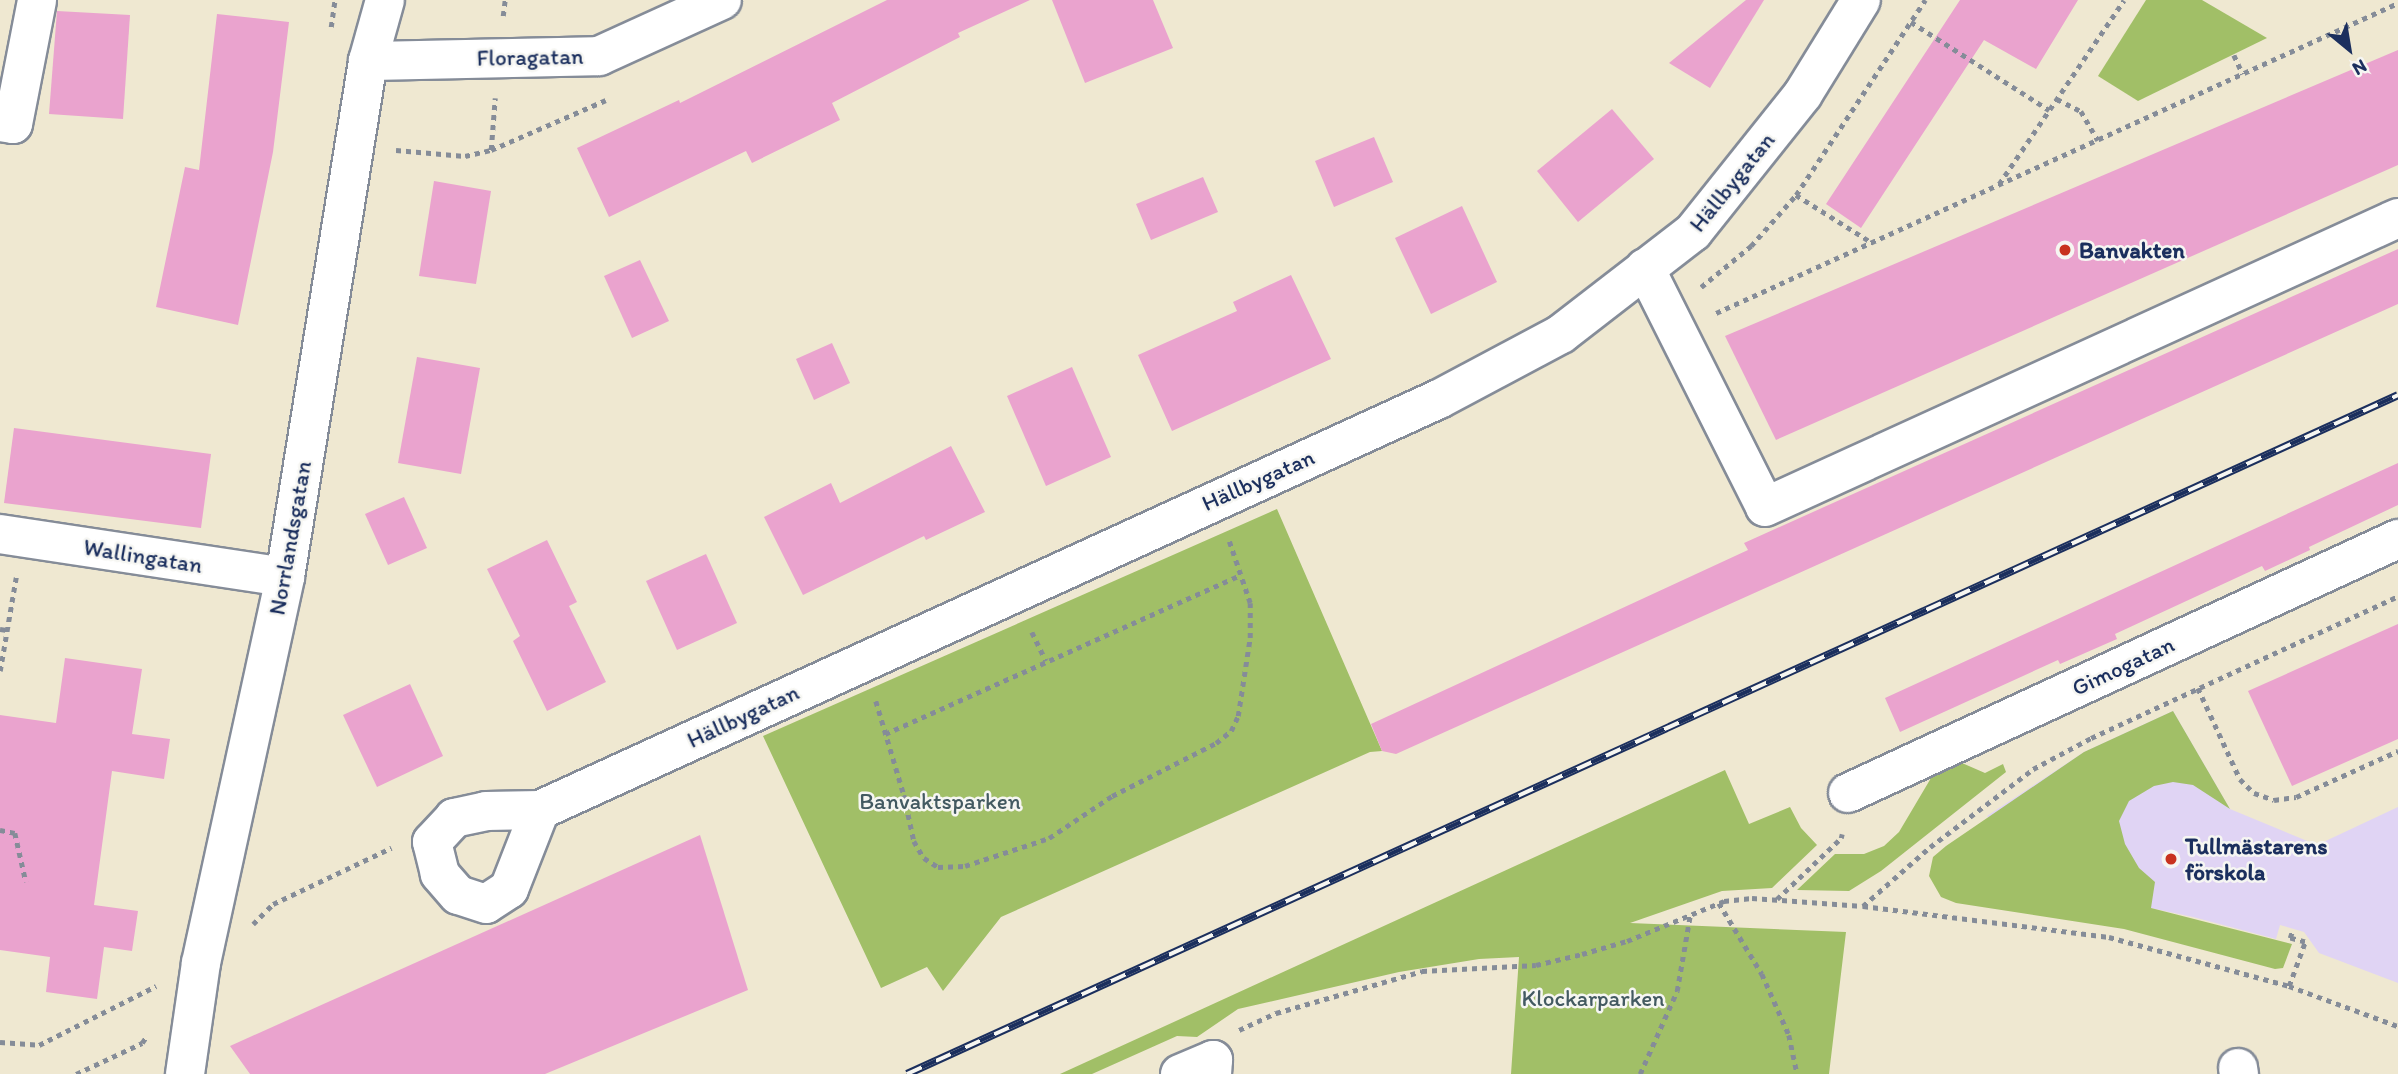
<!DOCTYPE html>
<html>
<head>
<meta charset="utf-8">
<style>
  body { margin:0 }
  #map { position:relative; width:2398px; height:1074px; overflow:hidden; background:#efe8d1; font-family:Itim,sans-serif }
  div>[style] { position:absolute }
  .built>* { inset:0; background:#e0d4f4 }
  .green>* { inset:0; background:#a1bf67 }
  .building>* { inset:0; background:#eaa3ce }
  .path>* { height:4.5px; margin-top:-2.25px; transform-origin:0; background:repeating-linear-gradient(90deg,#858c98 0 5px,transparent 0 10px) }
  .roads { filter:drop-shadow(2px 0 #858c98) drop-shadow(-2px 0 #858c98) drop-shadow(0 2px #858c98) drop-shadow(0 -2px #858c98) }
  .minor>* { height:38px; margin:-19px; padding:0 19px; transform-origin:19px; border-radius:19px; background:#fff }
  .rail>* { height:8px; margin-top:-4px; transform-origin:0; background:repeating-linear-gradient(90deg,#f6f6f2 0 16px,#1b2f5e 0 32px); box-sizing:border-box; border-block:2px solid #1b2f5e }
  .dots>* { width:19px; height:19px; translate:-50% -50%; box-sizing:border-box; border:4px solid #f6f6f2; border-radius:50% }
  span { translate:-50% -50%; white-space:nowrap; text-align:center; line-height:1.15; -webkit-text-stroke:5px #f6f6f2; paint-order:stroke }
  .street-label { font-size:23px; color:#1b2f5e }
  .poi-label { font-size:23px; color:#1b2f5e; font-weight:700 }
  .left { translate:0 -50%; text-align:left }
  .park-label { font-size:23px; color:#435a61 }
  .north { position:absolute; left:2314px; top:14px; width:70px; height:70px; -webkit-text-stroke:5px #f6f6f2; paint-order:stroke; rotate:150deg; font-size:19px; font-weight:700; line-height:28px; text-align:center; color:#1b2f5e }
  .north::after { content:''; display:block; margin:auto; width:24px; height:32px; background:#1b2f5e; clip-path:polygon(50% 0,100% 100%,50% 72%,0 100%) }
</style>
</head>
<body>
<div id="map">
  <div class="built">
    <div style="clip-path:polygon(2173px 711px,2230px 809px,2317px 845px,2398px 807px,2398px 983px,2319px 953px,2304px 932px,2280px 925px,2276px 939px,2193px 917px,2047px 886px,1987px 816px,2084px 752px)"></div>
  </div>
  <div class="green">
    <div style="clip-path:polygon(2146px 0,2202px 0,2267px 38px,2138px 101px,2098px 76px)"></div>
    <div style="clip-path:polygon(1277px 509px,1382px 751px,1370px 752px,1001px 917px,943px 991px,927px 967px,881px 988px,763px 736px)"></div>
    <div style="clip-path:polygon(2173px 711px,2230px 809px,2193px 785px,2173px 782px,2154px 786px,2129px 801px,2119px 821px,2125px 844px,2139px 868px,2155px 882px,2151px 908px,2292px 944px,2283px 968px,2275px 969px,2124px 929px,1956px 903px,1941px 897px,1929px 876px,1933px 857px,1946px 846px,2084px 752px)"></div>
    <div style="clip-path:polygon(1962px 763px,1985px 773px,2003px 764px,2006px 772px,1881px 871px,1849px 891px,1797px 890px,1835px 854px,1864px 854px,1884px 846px,1899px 832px,1931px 778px)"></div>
    <div style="clip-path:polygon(1725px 770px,1749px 824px,1790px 807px,1801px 828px,1817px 845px,1772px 888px,1722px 891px,1630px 923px,1846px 932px,1829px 1074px,1511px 1074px,1519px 957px,1479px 959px,1399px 972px,1238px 1009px,1197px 1037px,1177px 1036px,1092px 1074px,1060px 1074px)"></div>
  </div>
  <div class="building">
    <div style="clip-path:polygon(887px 0,1030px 0,958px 33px,960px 37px,832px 103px,840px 120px,752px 163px,746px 151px,609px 217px,577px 148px,679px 100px,680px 103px)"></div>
    <div style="clip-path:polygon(1052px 0,1153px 0,1173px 48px,1085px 83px)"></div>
    <div style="clip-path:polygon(1746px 0,1764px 0,1710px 88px,1669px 63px)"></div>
    <div style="clip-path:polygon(1960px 0,2078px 0,2036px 69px,1984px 40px,1861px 228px,1826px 204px)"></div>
    <div style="clip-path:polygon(57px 11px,130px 15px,123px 119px,49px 114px)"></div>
    <div style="clip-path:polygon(217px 14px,289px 22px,273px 152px,238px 325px,156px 307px,185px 167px,199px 170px)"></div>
    <div style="clip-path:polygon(2398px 50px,2398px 165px,1776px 440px,1725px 336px)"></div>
    <div style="clip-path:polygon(1612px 109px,1654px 159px,1578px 222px,1537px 171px)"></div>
    <div style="clip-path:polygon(1374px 137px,1393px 182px,1334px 207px,1315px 161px)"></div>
    <div style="clip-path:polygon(1203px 177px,1218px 212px,1151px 240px,1136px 204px)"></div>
    <div style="clip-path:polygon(434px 181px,491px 191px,476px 284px,419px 276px)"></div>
    <div style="clip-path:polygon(1462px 206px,1497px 282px,1431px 314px,1395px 238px)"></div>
    <div style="clip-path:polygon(2398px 249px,2398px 304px,1396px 754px,1382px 751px,1371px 724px,1748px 550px,1744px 543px)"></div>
    <div style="clip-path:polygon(640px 260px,669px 321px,632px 338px,604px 276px)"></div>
    <div style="clip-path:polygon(1291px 275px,1331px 359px,1172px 431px,1138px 355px,1237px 311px,1233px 302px)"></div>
    <div style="clip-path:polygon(832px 343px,850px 383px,814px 400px,796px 359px)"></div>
    <div style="clip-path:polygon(417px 357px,480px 368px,461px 474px,398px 463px)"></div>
    <div style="clip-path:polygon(1072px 367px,1111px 457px,1046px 486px,1007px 396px)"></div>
    <div style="clip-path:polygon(14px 428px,211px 454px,201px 528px,4px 503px)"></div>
    <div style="clip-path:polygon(951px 446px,985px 512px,926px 540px,924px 536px,803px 595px,764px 517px,831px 483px,840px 503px)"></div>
    <div style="clip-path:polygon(2398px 463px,2398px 505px,2309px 547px,2310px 550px,2265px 571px,2262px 566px,2115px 634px,2117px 639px,2060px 664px,2058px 660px,1900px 732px,1885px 698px)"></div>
    <div style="clip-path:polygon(404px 497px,427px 548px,388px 565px,365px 514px)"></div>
    <div style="clip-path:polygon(547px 540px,577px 602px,569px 606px,606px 682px,547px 711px,513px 641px,520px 636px,487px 569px)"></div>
    <div style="clip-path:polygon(706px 554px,737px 623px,677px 650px,646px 581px)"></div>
    <div style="clip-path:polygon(2398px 624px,2398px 739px,2292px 786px,2248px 691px)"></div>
    <div style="clip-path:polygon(65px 658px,142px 669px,132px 734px,170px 739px,164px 779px,112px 771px,94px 905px,138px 911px,132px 951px,104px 947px,97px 999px,46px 992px,50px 957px,0 950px,0 715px,56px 723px)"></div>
    <div style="clip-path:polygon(410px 684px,443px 756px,377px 787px,343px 715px)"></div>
    <div style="clip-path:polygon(700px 835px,748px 990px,545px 1074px,250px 1074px,230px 1046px)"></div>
  </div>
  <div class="path">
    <div style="left:503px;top:16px;width:16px;rotate:-83deg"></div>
    <div style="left:1911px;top:22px;width:164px;rotate:32.5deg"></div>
    <div style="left:331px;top:27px;width:27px;rotate:-82deg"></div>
    <div style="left:2234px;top:55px;width:21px;rotate:65deg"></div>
    <div style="left:2057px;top:99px;width:27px;rotate:27deg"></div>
    <div style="left:2081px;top:111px;width:34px;rotate:60deg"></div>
    <div style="left:396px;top:150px;width:69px;rotate:5deg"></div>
    <div style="left:465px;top:156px;width:27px;rotate:-13deg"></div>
    <div style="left:491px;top:150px;width:52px;rotate:-85.6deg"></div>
    <div style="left:491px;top:150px;width:125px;rotate:-23.5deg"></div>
    <div style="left:1999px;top:184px;width:222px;rotate:-55.8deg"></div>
    <div style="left:1796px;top:195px;width:89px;rotate:32.1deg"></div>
    <div style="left:1701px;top:287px;width:65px;rotate:-39.4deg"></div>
    <div style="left:1751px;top:246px;width:68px;rotate:-48.6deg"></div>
    <div style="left:1796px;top:195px;width:234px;rotate:-56.5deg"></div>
    <div style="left:1716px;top:313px;width:749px;rotate:-24.44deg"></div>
    <div style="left:0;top:629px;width:7px;rotate:8deg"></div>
    <div style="left:1032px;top:632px;width:32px;rotate:64deg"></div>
    <div style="left:0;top:671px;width:95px;rotate:-80.3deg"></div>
    <div style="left:2198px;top:688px;width:100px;rotate:65.2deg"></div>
    <div style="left:2240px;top:779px;width:20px;rotate:45deg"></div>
    <div style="left:2254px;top:793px;width:21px;rotate:19deg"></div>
    <div style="left:2274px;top:800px;width:22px;rotate:-8deg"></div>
    <div style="left:2296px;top:797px;width:112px;rotate:-24.3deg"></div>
    <div style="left:876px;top:701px;width:98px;rotate:73.4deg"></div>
    <div style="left:904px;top:795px;width:47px;rotate:77.7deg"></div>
    <div style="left:914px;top:841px;width:20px;rotate:60deg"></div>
    <div style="left:924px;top:858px;width:17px;rotate:33deg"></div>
    <div style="left:938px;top:867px;width:27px;rotate:-2deg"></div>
    <div style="left:965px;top:866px;width:89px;rotate:-18.4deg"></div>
    <div style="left:1049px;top:838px;width:76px;rotate:-33.7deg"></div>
    <div style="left:1112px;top:796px;width:117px;rotate:-27deg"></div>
    <div style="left:1216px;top:743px;width:19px;rotate:-39deg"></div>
    <div style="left:1231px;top:731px;width:17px;rotate:-65deg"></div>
    <div style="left:1238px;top:716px;width:79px;rotate:-81.3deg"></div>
    <div style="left:1250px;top:638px;width:35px;rotate:-90deg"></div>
    <div style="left:1250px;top:603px;width:65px;rotate:-108.7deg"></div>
    <div style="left:885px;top:734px;width:390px;rotate:-24.1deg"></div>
    <div style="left:0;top:830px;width:15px;rotate:11deg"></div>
    <div style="left:15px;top:833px;width:50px;rotate:77.3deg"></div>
    <div style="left:1777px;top:899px;width:88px;rotate:-43.6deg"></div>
    <div style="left:1841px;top:838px;width:4px;rotate:-76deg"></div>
    <div style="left:1719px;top:903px;width:83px;rotate:58.8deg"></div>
    <div style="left:1762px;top:974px;width:67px;rotate:66.1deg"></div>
    <div style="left:1789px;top:1035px;width:40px;rotate:78deg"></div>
    <div style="left:1863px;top:906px;width:89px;rotate:-41.4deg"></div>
    <div style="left:1930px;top:847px;width:129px;rotate:-37.1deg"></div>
    <div style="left:2033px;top:769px;width:66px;rotate:-28.1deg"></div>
    <div style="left:2091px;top:738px;width:338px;rotate:-24.8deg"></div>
    <div style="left:253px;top:924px;width:28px;rotate:-45deg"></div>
    <div style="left:273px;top:904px;width:131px;rotate:-25.4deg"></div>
    <div style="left:2289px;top:986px;width:47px;rotate:-70deg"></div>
    <div style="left:2305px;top:942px;width:16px;rotate:-165deg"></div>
    <div style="left:2290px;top:938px;width:9px;rotate:-72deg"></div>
    <div style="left:1239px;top:1030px;width:41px;rotate:-24.7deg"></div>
    <div style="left:1276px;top:1013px;width:152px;rotate:-16deg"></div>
    <div style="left:1422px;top:971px;width:114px;rotate:-3deg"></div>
    <div style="left:1536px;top:965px;width:47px;rotate:-13.4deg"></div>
    <div style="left:1582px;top:954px;width:47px;rotate:-16.1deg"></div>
    <div style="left:1627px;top:941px;width:105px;rotate:-22.4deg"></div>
    <div style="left:1724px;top:901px;width:28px;rotate:-6deg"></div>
    <div style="left:1752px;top:898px;width:111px;rotate:4.1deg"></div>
    <div style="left:1863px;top:906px;width:248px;rotate:7.2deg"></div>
    <div style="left:2109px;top:937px;width:187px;rotate:15.2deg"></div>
    <div style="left:2289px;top:986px;width:116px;rotate:20.2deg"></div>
    <div style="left:0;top:1042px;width:39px;rotate:4deg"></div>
    <div style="left:39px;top:1045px;width:131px;rotate:-26.8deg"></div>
    <div style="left:76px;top:1074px;width:73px;rotate:-25.2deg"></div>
    <div style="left:142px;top:1043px;width:7px;rotate:-56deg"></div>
    <div style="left:1640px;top:1074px;width:91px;rotate:-66deg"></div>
    <div style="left:1677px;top:991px;width:76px;rotate:-80.2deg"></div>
  </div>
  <div class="roads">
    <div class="minor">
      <div style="left:368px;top:61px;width:231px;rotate:-1.2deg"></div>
      <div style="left:599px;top:56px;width:135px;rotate:-24.5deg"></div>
      <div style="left:0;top:122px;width:13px;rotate:9deg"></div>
      <div style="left:13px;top:124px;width:126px;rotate:-79deg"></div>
      <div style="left:1645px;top:268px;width:267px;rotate:63.3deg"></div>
      <div style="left:1765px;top:507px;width:696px;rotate:-24.54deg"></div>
      <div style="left:0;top:534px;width:288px;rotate:8.6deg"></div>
      <div style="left:1848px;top:793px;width:606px;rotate:-24.79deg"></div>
      <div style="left:540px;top:810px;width:85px;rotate:111.4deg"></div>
      <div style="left:509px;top:889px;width:27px;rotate:147deg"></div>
      <div style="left:486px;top:904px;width:29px;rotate:-162deg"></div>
      <div style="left:458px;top:895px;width:28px;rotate:-131deg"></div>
      <div style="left:440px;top:874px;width:33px;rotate:-104deg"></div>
      <div style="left:432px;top:842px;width:33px;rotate:-47deg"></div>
      <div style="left:454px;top:818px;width:33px;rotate:-12deg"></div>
      <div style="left:486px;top:811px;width:54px;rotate:-1.1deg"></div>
      <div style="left:540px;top:810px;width:988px;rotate:-24.57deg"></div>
      <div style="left:1439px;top:399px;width:138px;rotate:-28deg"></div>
      <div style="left:1561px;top:334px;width:167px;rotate:-37.7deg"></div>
      <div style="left:1693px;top:232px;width:176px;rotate:-51.4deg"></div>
      <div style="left:1803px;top:94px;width:110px;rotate:-58.3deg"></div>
      <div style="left:2238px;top:1068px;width:6px;rotate:81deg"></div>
      <div style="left:185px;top:1074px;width:112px;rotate:-81.8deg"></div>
      <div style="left:201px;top:963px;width:395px;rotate:-77.7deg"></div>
      <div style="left:285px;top:577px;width:523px;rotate:-80.86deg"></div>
      <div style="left:368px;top:61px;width:63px;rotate:-74.4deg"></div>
      <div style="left:1180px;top:1074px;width:36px;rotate:-23deg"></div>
      <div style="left:1213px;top:1060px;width:14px;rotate:94deg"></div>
    </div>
  </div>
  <div class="rail">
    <div style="left:907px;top:1074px;width:1638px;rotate:-24.48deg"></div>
  </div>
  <div class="dots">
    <div style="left:2065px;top:250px;background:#c8321e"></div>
    <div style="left:2171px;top:859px;background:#c8321e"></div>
  </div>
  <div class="street-label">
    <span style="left:530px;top:57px;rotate:-1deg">Floragatan</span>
    <span style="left:1732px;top:182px;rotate:-51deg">Hällbygatan</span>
    <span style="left:1258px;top:480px;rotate:-24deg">Hällbygatan</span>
    <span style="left:290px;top:538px;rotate:-80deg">Norrlandsgatan</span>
    <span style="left:143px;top:556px;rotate:9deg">Wallingatan</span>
    <span style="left:2123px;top:666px;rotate:-25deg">Gimogatan</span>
    <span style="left:743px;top:716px;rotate:-25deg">Hällbygatan</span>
  </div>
  <div class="poi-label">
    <span class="left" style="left:2079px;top:250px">Banvakten</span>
    <span class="left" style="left:2185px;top:859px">Tullmästarens<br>förskola</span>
  </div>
  <div class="park-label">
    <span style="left:940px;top:801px">Banvaktsparken</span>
    <span style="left:1593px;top:998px">Klockarparken</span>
  </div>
  <div class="north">N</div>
</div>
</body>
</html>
